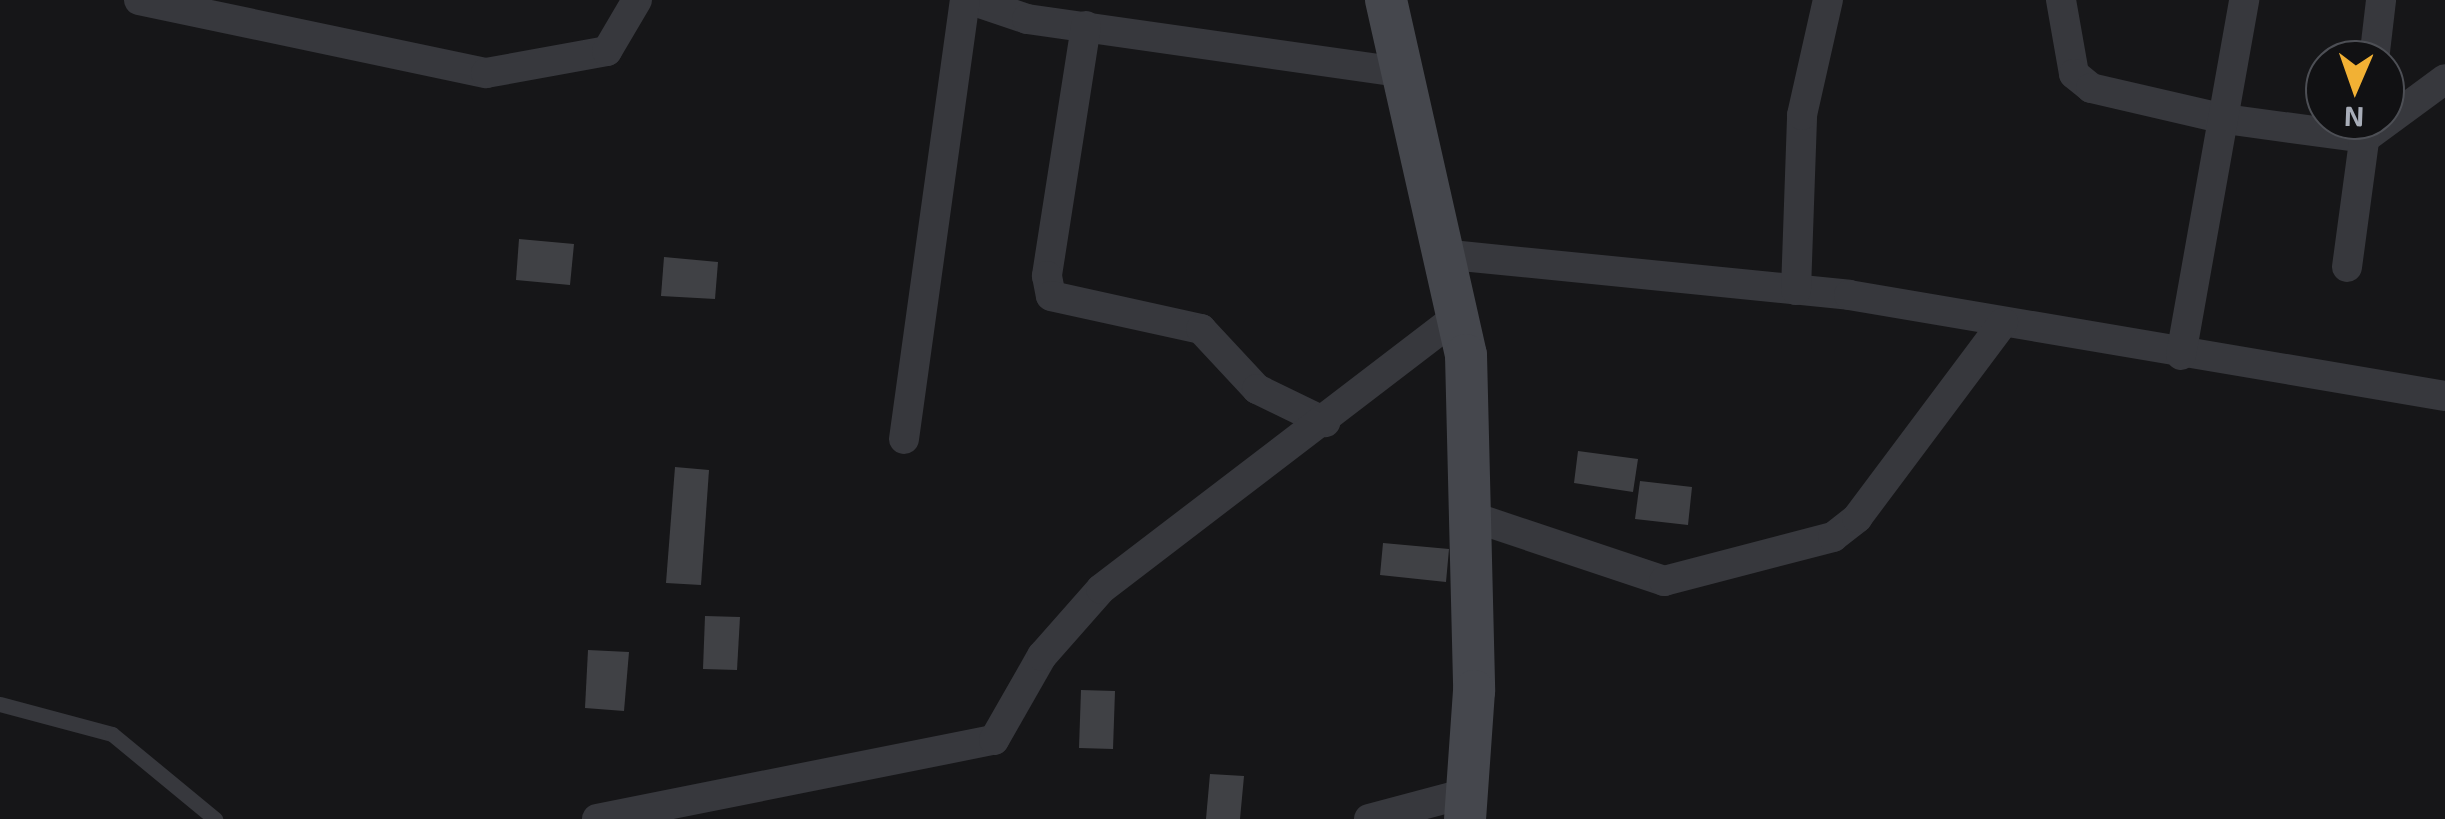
<!DOCTYPE html>
<html>
<head>
<meta charset="utf-8">
<style>
  body { margin:0 }
  #map { position:relative; width:2445px; height:819px; overflow:hidden; background:#161618; font-family:"Exo 2",sans-serif }
  div>[style] { position:absolute }
  .building>* { inset:0; background:#404145 }
  .lane>* { height:15px; margin:-7.5px; padding:0 7.5px; transform-origin:7.5px; border-radius:7.5px; background:#37383d }
  .street>* { height:30px; margin:-15px; padding:0 15px; transform-origin:15px; border-radius:15px; background:#37383d }
  .secondary>* { height:42px; margin:-21px; padding:0 21px; transform-origin:21px; border-radius:21px; background:#45474d }
  span { translate:-50% -50%; white-space:nowrap; text-align:center; line-height:1.15; -webkit-text-stroke:8px #111113; paint-order:stroke }
  .north { position:absolute; left:2305px; top:40px; width:100px; height:100px; box-sizing:border-box; background:#111113; border:2px solid #4d4f55; border-radius:50%; rotate:182deg; font-size:28px; font-weight:700; line-height:40px; text-align:center; color:#a8adb8 }
  .north::after { content:''; display:block; margin:auto; width:35px; height:45px; background:#f2b134; clip-path:polygon(50% 0,100% 100%,50% 72%,0 100%) }
</style>
</head>
<body>
<div id="map">
  <div class="building">
    <div style="clip-path:polygon(519px 239px,574px 244px,570px 285px,516px 280px)"></div>
    <div style="clip-path:polygon(664px 257px,718px 262px,715px 299px,661px 296px)"></div>
    <div style="clip-path:polygon(1578px 451px,1638px 459px,1633px 492px,1574px 483px)"></div>
    <div style="clip-path:polygon(675px 467px,709px 470px,701px 585px,666px 583px)"></div>
    <div style="clip-path:polygon(1640px 481px,1692px 487px,1688px 525px,1635px 519px)"></div>
    <div style="clip-path:polygon(1383px 543px,1449px 549px,1446px 582px,1380px 575px)"></div>
    <div style="clip-path:polygon(705px 616px,740px 617px,737px 670px,703px 669px)"></div>
    <div style="clip-path:polygon(588px 650px,629px 652px,624px 711px,585px 708px)"></div>
    <div style="clip-path:polygon(1081px 690px,1115px 691px,1113px 749px,1079px 748px)"></div>
    <div style="clip-path:polygon(1210px 774px,1244px 776px,1240px 819px,1206px 819px)"></div>
  </div>
  <div class="lane">
    <div style="left:0;top:704px;width:116px;rotate:15deg"></div>
    <div style="left:112px;top:734px;width:134px;rotate:39.5deg"></div>
  </div>
  <div class="street">
    <div style="left:139px;top:0;width:355px;rotate:11.9deg"></div>
    <div style="left:486px;top:73px;width:123px;rotate:-10.3deg"></div>
    <div style="left:607px;top:51px;width:59px;rotate:-59.5deg"></div>
    <div style="left:971px;top:0;width:59px;rotate:18.7deg"></div>
    <div style="left:1027px;top:19px;width:377px;rotate:8.1deg"></div>
    <div style="left:2061px;top:0;width:75px;rotate:80deg"></div>
    <div style="left:2074px;top:74px;width:22px;rotate:39deg"></div>
    <div style="left:2091px;top:88px;width:138px;rotate:13deg"></div>
    <div style="left:2225px;top:119px;width:141px;rotate:7.7deg"></div>
    <div style="left:2365px;top:138px;width:99px;rotate:-36.4deg"></div>
    <div style="left:1086px;top:26px;width:253px;rotate:98.9deg"></div>
    <div style="left:1047px;top:276px;width:20px;rotate:79deg"></div>
    <div style="left:1051px;top:296px;width:154px;rotate:12.4deg"></div>
    <div style="left:1201px;top:329px;width:82px;rotate:47deg"></div>
    <div style="left:1257px;top:389px;width:76px;rotate:25.9deg"></div>
    <div style="left:2374px;top:60px;width:60px;rotate:-83.3deg"></div>
    <div style="left:1441px;top:254px;width:410px;rotate:5.7deg"></div>
    <div style="left:1849px;top:295px;width:604px;rotate:9.62deg"></div>
    <div style="left:2347px;top:267px;width:148px;rotate:-82.3deg"></div>
    <div style="left:1796px;top:290px;width:175px;rotate:-88deg"></div>
    <div style="left:1802px;top:115px;width:118px;rotate:-77.3deg"></div>
    <div style="left:2181px;top:355px;width:361px;rotate:-79.9deg"></div>
    <div style="left:904px;top:439px;width:443px;rotate:-82.1deg"></div>
    <div style="left:1470px;top:516px;width:205px;rotate:18.5deg"></div>
    <div style="left:1664px;top:581px;width:175px;rotate:-14.6deg"></div>
    <div style="left:1833px;top:537px;width:31px;rotate:-38deg"></div>
    <div style="left:1857px;top:518px;width:244px;rotate:-53.2deg"></div>
    <div style="left:597px;top:819px;width:405px;rotate:-11.3deg"></div>
    <div style="left:994px;top:740px;width:97px;rotate:-60.3deg"></div>
    <div style="left:1042px;top:656px;width:89px;rotate:-48.6deg"></div>
    <div style="left:1101px;top:589px;width:448px;rotate:-37.4deg"></div>
    <div style="left:1369px;top:819px;width:101px;rotate:-14.9deg"></div>
  </div>
  <div class="secondary">
    <div style="left:1386px;top:0;width:364px;rotate:77.3deg"></div>
    <div style="left:1466px;top:355px;width:336px;rotate:88.6deg"></div>
    <div style="left:1474px;top:691px;width:128px;rotate:94deg"></div>
  </div>
  <div class="north">N</div>
</div>
</body>
</html>
